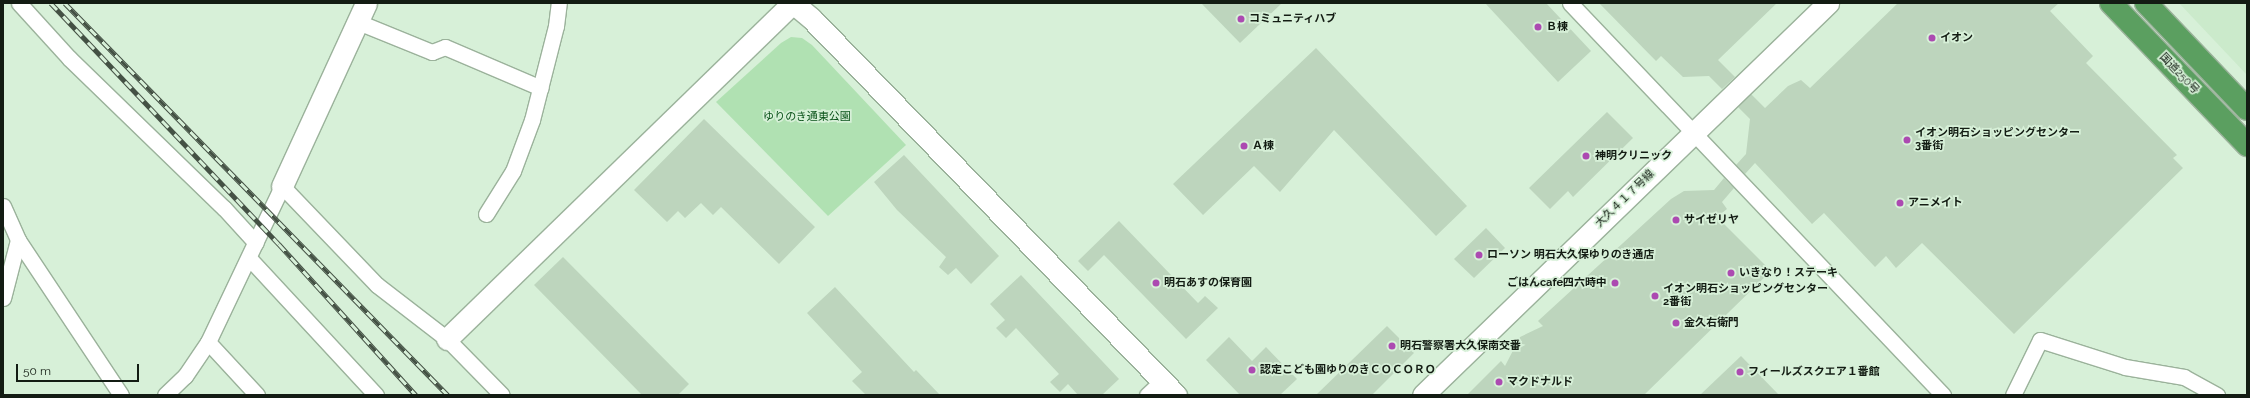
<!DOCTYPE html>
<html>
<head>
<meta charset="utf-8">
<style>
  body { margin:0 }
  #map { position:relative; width:2250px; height:398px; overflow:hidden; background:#d7f0d8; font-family:Raleway,"Noto Sans JP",sans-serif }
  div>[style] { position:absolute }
  .built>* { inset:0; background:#cbeacb }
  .green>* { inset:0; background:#b0e1b2 }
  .building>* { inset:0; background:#bdd5bd }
  .roads { filter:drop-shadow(1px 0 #9bb29b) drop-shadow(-1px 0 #9bb29b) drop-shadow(0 1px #9bb29b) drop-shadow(0 -1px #9bb29b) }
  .street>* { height:15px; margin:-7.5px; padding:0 7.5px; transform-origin:7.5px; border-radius:7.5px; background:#fff }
  .secondary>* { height:21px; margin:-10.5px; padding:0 10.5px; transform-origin:10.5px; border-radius:10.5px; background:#fff }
  .highway>* { height:22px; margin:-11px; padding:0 11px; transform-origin:11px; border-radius:11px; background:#5b9f60 }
  .rail>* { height:4.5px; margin-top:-2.25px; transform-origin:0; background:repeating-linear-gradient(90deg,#d7f0d8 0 9px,#445144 0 18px); box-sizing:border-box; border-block:1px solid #445144 }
  .dots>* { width:11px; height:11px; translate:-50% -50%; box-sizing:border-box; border:2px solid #d7f0d8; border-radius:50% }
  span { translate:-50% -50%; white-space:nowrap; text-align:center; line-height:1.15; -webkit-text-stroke:3.5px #d7f0d8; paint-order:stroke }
  .poi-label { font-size:11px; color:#131c13; font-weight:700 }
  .left { translate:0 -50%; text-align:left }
  .right { translate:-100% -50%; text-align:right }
  .street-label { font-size:11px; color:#131c13 }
  .park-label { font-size:11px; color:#095118 }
  .frame { position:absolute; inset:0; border:4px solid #131c13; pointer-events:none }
  .scale { position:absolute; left:16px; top:364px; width:123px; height:18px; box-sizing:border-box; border:2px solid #131c13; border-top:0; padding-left:5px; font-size:12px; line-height:14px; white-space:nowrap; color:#131c13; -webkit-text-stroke:3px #d7f0d8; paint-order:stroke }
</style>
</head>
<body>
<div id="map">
  <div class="built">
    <div style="clip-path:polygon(2179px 3px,2247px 3px,2247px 75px)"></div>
  </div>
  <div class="green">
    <div style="clip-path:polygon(791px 37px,802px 38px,812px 45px,906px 145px,828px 216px,716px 102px,781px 43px)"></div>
  </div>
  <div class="building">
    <div style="clip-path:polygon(1201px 3px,1282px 3px,1240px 43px)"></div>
    <div style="clip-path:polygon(1485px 3px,1546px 3px,1591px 51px,1558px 82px)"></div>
    <div style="clip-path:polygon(1599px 3px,1777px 3px,1718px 60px,1735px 77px,1722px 89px,1709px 76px,1683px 77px,1661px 56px,1656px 61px)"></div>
    <div style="clip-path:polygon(1898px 3px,2059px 3px,2050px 11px,2093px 56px,2086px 63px,2177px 155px,2173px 158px,2183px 168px,2014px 334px,1922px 243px,1896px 268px,1886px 256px,1875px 267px,1824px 213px,1812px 224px,1755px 163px,1745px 174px,1736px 165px,1746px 154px,1750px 119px,1738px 107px,1751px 94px,1765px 108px,1788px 86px,1801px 80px,1810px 88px)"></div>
    <div style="clip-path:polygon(1316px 48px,1467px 206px,1436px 236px,1334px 130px,1280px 192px,1254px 166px,1203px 215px,1173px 184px)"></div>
    <div style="clip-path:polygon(1607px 112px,1633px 138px,1573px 197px,1568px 191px,1550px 209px,1529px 188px)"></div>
    <div style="clip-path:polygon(704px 119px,815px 227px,779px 264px,721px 207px,713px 215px,701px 203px,685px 218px,678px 211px,667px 222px,634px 190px)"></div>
    <div style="clip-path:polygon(904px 155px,999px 256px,971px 284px,956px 268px,948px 275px,939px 267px,946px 257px,897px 210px,874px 182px)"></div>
    <div style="clip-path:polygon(1724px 178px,1734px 188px,1722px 202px,1727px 209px,1717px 217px,1771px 271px,1644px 395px,1467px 395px,1501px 361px,1505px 366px,1520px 337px,1543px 326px,1538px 321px,1671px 199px,1684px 191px,1714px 190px)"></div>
    <div style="clip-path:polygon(1119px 221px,1198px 303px,1205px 296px,1218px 308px,1186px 339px,1104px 255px,1088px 271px,1078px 261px)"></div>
    <div style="clip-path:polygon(1486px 228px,1505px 248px,1474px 278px,1454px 259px)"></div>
    <div style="clip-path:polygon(563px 257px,689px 384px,678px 395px,642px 395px,534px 285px)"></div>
    <div style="clip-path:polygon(1021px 275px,1119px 379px,1102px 395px,1078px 395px,1068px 384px,1060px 392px,1050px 382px,1059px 374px,1016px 328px,1006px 338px,996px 328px,1005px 320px,990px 304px)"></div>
    <div style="clip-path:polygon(835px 287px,914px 372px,916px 370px,940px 395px,866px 395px,852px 381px,862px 372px,807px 313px)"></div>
    <div style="clip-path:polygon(1387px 326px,1414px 353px,1372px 395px,1316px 395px)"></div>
    <div style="clip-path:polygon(1229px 337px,1252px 361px,1266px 347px,1297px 379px,1280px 395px,1240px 395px,1206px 360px)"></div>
    <div style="clip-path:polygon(1741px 356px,1779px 395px,1700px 395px)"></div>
  </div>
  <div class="roads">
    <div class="street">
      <div style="left:19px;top:3px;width:74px;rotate:47.7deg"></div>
      <div style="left:69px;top:58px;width:216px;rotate:44.1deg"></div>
      <div style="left:224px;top:208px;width:47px;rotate:47.6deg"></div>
      <div style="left:1570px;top:3px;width:541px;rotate:46.42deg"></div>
      <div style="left:358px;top:22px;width:80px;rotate:22.1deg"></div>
      <div style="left:432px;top:52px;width:14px;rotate:-21deg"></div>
      <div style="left:445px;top:47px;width:104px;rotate:23.1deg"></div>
      <div style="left:3px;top:206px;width:37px;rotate:66deg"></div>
      <div style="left:18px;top:240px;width:186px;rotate:56.4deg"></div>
      <div style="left:486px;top:214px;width:51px;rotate:-57.9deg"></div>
      <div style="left:513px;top:171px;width:54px;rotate:-69.6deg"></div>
      <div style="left:532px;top:120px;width:97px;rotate:-75.7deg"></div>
      <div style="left:556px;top:26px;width:23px;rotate:-83deg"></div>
      <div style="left:249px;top:258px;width:187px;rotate:47.2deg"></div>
      <div style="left:3px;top:298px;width:60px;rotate:-75.5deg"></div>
      <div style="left:208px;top:342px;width:72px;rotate:47.2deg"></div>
      <div style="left:165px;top:395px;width:28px;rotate:-44deg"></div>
      <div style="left:185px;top:376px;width:41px;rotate:-55.9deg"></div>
      <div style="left:208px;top:342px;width:173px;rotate:-64.6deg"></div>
      <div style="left:282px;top:186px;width:137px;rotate:46.2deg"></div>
      <div style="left:377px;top:285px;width:88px;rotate:37.6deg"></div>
      <div style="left:447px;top:339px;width:78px;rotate:45.5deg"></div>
      <div style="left:1147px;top:395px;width:21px;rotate:-43deg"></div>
      <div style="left:2013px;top:395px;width:61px;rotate:-63.9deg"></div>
      <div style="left:2040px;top:340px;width:89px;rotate:17.6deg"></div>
      <div style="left:2125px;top:367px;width:60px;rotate:9.6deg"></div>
      <div style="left:2184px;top:377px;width:38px;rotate:29deg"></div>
    </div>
    <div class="secondary">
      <div style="left:793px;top:3px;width:23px;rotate:40deg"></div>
      <div style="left:811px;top:18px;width:525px;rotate:45.93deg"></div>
      <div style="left:282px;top:186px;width:201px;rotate:-65.3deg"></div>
      <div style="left:447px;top:339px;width:482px;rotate:-44.2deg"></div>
      <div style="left:1423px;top:395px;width:564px;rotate:-44.07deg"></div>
    </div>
    <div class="highway">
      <div style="left:2111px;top:3px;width:197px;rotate:46.2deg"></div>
      <div style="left:2146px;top:3px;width:146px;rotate:46.4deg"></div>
    </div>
  </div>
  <div class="rail">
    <div style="left:51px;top:3px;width:332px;rotate:46.6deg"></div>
    <div style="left:279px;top:244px;width:204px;rotate:47.8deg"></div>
    <div style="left:65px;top:3px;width:548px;rotate:45.67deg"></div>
  </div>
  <div class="dots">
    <div style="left:1241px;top:19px;background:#ac4ab1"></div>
    <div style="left:1538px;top:27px;background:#ac4ab1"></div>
    <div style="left:1932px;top:38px;background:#ac4ab1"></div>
    <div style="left:1907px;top:140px;background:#ac4ab1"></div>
    <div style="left:1244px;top:146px;background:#ac4ab1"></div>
    <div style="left:1586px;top:156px;background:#ac4ab1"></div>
    <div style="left:1900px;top:203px;background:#ac4ab1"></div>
    <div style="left:1676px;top:220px;background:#ac4ab1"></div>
    <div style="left:1479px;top:255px;background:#ac4ab1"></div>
    <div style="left:1731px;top:273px;background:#ac4ab1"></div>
    <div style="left:1156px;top:283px;background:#ac4ab1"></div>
    <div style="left:1615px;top:283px;background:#ac4ab1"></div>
    <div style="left:1655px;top:296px;background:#ac4ab1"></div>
    <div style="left:1676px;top:323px;background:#ac4ab1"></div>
    <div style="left:1392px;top:346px;background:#ac4ab1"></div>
    <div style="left:1252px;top:370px;background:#ac4ab1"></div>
    <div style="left:1740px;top:372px;background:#ac4ab1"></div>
    <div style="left:1499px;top:382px;background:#ac4ab1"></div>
  </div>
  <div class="poi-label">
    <span class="left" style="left:1249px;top:19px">コミュニティハブ</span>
    <span class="left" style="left:1546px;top:27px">Ｂ棟</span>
    <span class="left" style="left:1940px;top:38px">イオン</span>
    <span class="left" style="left:1915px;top:140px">イオン明石ショッピングセンター<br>3番街</span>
    <span class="left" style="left:1252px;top:146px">Ａ棟</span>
    <span class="left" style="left:1595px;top:156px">神明クリニック</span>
    <span class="left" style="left:1908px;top:203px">アニメイト</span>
    <span class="left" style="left:1684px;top:220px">サイゼリヤ</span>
    <span class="left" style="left:1487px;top:255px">ローソン 明石大久保ゆりのき通店</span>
    <span class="left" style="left:1739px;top:273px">いきなり！ステーキ</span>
    <span class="left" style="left:1164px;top:283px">明石あすの保育園</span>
    <span class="right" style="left:1607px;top:283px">ごはんcafe四六時中</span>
    <span class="left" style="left:1663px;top:296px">イオン明石ショッピングセンター<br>2番街</span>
    <span class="left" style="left:1684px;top:323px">金久右衛門</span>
    <span class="left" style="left:1400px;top:346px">明石警察署大久保南交番</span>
    <span class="left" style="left:1260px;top:370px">認定こども園ゆりのきＣＯＣＯＲＯ</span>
    <span class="left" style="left:1748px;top:372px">フィールズスクエア１番館</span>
    <span class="left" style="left:1507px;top:382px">マクドナルド</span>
  </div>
  <div class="street-label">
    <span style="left:2179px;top:74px;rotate:46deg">国道250号</span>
    <span style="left:1625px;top:199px;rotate:-44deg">大久４１７号線</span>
  </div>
  <div class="park-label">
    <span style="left:807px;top:117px">ゆりのき通東公園</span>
  </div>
  <div class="frame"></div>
  <div class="scale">50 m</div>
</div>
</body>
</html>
